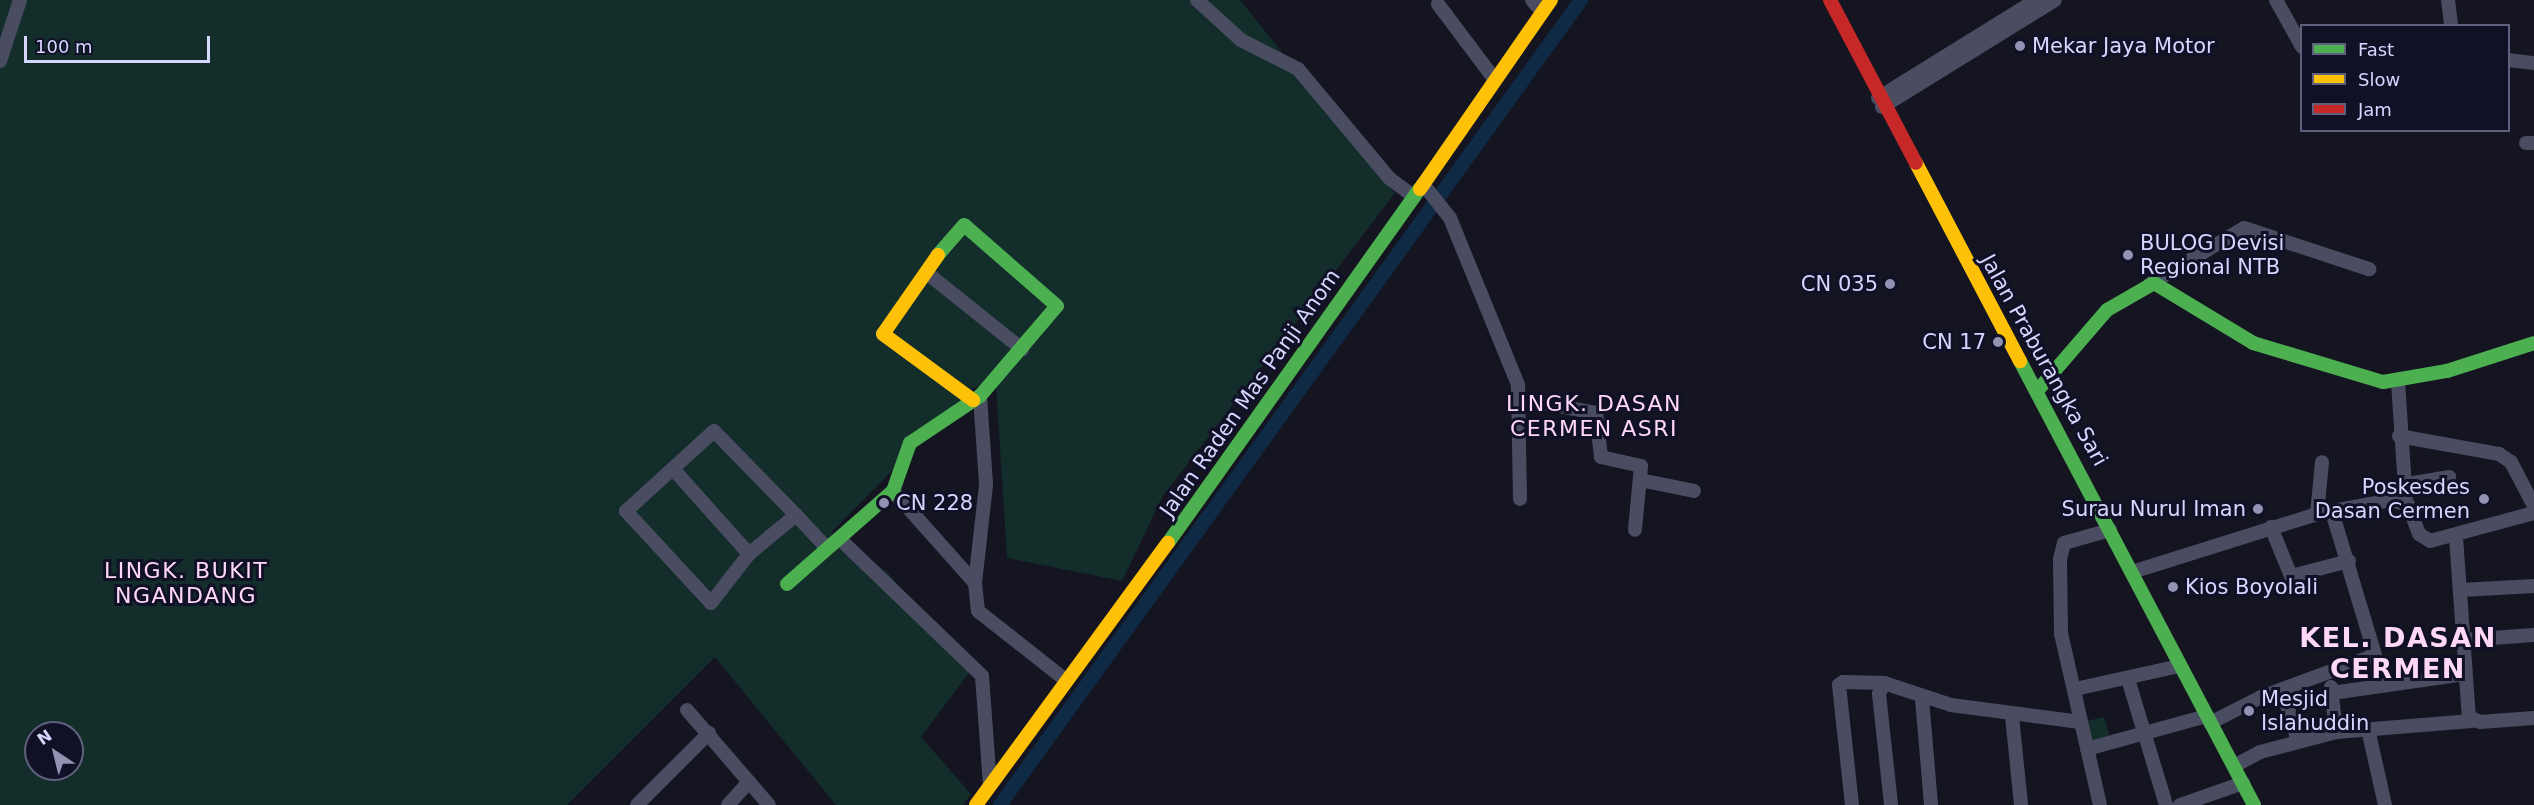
<!DOCTYPE html>
<html>
<head>
<meta charset="utf-8">
<style>
  body { margin:0 }
  #map { position:relative; width:2534px; height:805px; overflow:hidden; background:#151522; font-family:"DejaVu Sans",sans-serif }
  div>[style] { position:absolute }
  .green>* { inset:0; background:#132d2a }
  .canal>* { height:14px; margin:-7px; padding:0 7px; transform-origin:7px; border-radius:7px; background:#0e2a45 }
  .street>* { height:14px; margin:-7px; padding:0 7px; transform-origin:7px; border-radius:7px; background:#4a4c62 }
  .fast>* { height:14px; margin:-7px; padding:0 7px; transform-origin:7px; border-radius:7px; background:#4caf50 }
  .slow>* { height:14px; margin:-7px; padding:0 7px; transform-origin:7px; border-radius:7px; background:#ffc107 }
  .jam>* { height:14px; margin:-7px; padding:0 7px; transform-origin:7px; border-radius:7px; background:#c62828 }
  .dots>* { width:16px; height:16px; translate:-50% -50%; box-sizing:border-box; border:3px solid #101027; border-radius:50% }
  span { translate:-50% -50%; white-space:nowrap; text-align:center; line-height:1.15; -webkit-text-stroke:6px #101027; paint-order:stroke }
  .poi-label { font-size:21px; color:#d6d7ff }
  .left { translate:0 -50%; text-align:left }
  .right { translate:-100% -50%; text-align:right }
  .street-label { font-size:21px; color:#d6d7ff }
  .neighbourhood-label { font-size:22px; color:#ffd8f7; letter-spacing:1.5px }
  .district-label { font-size:27px; color:#ffd8f7; font-weight:700; letter-spacing:1.5px }
  .legend { position:absolute; left:2300px; top:24px; width:210px; height:108px; box-sizing:border-box; background:#101027; border:2px solid #5f607d; margin:0; padding:8px 10px; list-style:none; font-size:18px; color:#d6d7ff }
  .legend li { display:flex; align-items:center; gap:12px; height:30px }
  .legend b { width:30px; border:2px solid #5f607d }
  .north { position:absolute; left:24px; top:721px; width:60px; height:60px; box-sizing:border-box; background:#101027; border:2px solid #5f607d; border-radius:50%; rotate:325deg; font-size:16px; font-weight:700; line-height:24px; text-align:center; color:#d6d7ff }
  .north::after { content:''; display:block; margin:auto; width:21px; height:27px; background:#9293b2; clip-path:polygon(50% 0,100% 100%,50% 72%,0 100%) }
  .scale { position:absolute; left:24px; top:36px; width:186px; height:27px; box-sizing:border-box; border:3px solid #d6d7ff; border-top:0; padding-left:8px; font-size:18px; line-height:21px; white-space:nowrap; color:#d6d7ff; -webkit-text-stroke:4px #101027; paint-order:stroke }
</style>
</head>
<body>
<div id="map">
  <div class="green">
    <div style="clip-path:polygon(evenodd,0 0,1240px 0,1395px 193px,1163px 496px,1122px 581px,1007px 558px,996px 385px,973px 388px,831px 533px,887px 572px,971px 670px,921px 737px,971px 794px,963px 805px,836px 805px,715px 657px,567px 805px,0 805px,0 0,36px 733px,72px 733px,72px 769px,36px 769px,36px 733px)"></div>
    <div style="clip-path:polygon(2104px 717px,2111px 740px,2088px 747px,2082px 722px)"></div>
  </div>
  <div class="canal">
    <div style="left:1000px;top:805px;width:993px;rotate:-54.18deg"></div>
  </div>
  <div class="street">
    <div style="left:1197px;top:0;width:59px;rotate:42.3deg"></div>
    <div style="left:1241px;top:40px;width:64px;rotate:27deg"></div>
    <div style="left:1298px;top:69px;width:142px;rotate:50.1deg"></div>
    <div style="left:1389px;top:178px;width:31px;rotate:37deg"></div>
    <div style="left:1532px;top:0;width:16px;rotate:50deg"></div>
    <div style="left:2276px;top:0;width:54px;rotate:61deg"></div>
    <div style="left:2448px;top:0;width:26px;rotate:83deg"></div>
    <div style="left:1438px;top:4px;width:95px;rotate:53.1deg"></div>
    <div style="left:2508px;top:60px;width:26px;rotate:7deg"></div>
    <div style="left:0;top:61px;width:64px;rotate:-71.8deg"></div>
    <div style="left:1878px;top:98px;width:186px;rotate:-31.8deg"></div>
    <div style="left:1882px;top:107px;width:203px;rotate:-31.7deg"></div>
    <div style="left:2526px;top:143px;width:8px"></div>
    <div style="left:1423px;top:184px;width:43px;rotate:51.5deg"></div>
    <div style="left:1450px;top:218px;width:180px;rotate:67.8deg"></div>
    <div style="left:1518px;top:385px;width:114px;rotate:89deg"></div>
    <div style="left:927px;top:273px;width:122px;rotate:38.7deg"></div>
    <div style="left:2150px;top:284px;width:109px;rotate:-30.8deg"></div>
    <div style="left:2244px;top:228px;width:132px;rotate:18.2deg"></div>
    <div style="left:2398px;top:382px;width:121px;rotate:86.2deg"></div>
    <div style="left:980px;top:396px;width:89px;rotate:86.1deg"></div>
    <div style="left:986px;top:485px;width:99px;rotate:96.4deg"></div>
    <div style="left:975px;top:583px;width:28px;rotate:84deg"></div>
    <div style="left:978px;top:611px;width:113px;rotate:38.2deg"></div>
    <div style="left:1520px;top:399px;width:77px;rotate:10.4deg"></div>
    <div style="left:1596px;top:413px;width:44px;rotate:83.5deg"></div>
    <div style="left:1601px;top:457px;width:41px;rotate:12.7deg"></div>
    <div style="left:1641px;top:466px;width:64px;rotate:95.4deg"></div>
    <div style="left:2399px;top:436px;width:102px;rotate:10.2deg"></div>
    <div style="left:2499px;top:454px;width:14px;rotate:34deg"></div>
    <div style="left:2511px;top:462px;width:50px;rotate:62.4deg"></div>
    <div style="left:674px;top:470px;width:113px;rotate:48.2deg"></div>
    <div style="left:1640px;top:480px;width:55px;rotate:11.5deg"></div>
    <div style="left:2402px;top:485px;width:48px;rotate:-9.7deg"></div>
    <div style="left:893px;top:491px;width:123px;rotate:48.3deg"></div>
    <div style="left:2317px;top:514px;width:52px;rotate:-84.5deg"></div>
    <div style="left:796px;top:515px;width:117px;rotate:-134.3deg"></div>
    <div style="left:714px;top:431px;width:119px;rotate:137.7deg"></div>
    <div style="left:626px;top:511px;width:125px;rotate:47.3deg"></div>
    <div style="left:711px;top:603px;width:62px;rotate:-52.2deg"></div>
    <div style="left:749px;top:554px;width:61px;rotate:-39.7deg"></div>
    <div style="left:796px;top:515px;width:42px;rotate:46.9deg"></div>
    <div style="left:2271px;top:527px;width:53px;rotate:67.8deg"></div>
    <div style="left:2291px;top:576px;width:60px;rotate:-14.5deg"></div>
    <div style="left:2456px;top:537px;width:180px;rotate:85.9deg"></div>
    <div style="left:2469px;top:717px;width:12px;rotate:24deg"></div>
    <div style="left:2480px;top:722px;width:54px;rotate:-4.2deg"></div>
    <div style="left:845px;top:544px;width:190px;rotate:43.9deg"></div>
    <div style="left:982px;top:676px;width:109px;rotate:85.8deg"></div>
    <div style="left:2132px;top:572px;width:194px;rotate:-17.4deg"></div>
    <div style="left:2317px;top:514px;width:75px;rotate:-10.7deg"></div>
    <div style="left:2391px;top:500px;width:18px;rotate:16deg"></div>
    <div style="left:2408px;top:505px;width:31px;rotate:69deg"></div>
    <div style="left:2419px;top:534px;width:13px;rotate:32deg"></div>
    <div style="left:2430px;top:541px;width:108px;rotate:-15.1deg"></div>
    <div style="left:2461px;top:590px;width:73px;rotate:-3.1deg"></div>
    <div style="left:2464px;top:640px;width:70px;rotate:-4.1deg"></div>
    <div style="left:2128px;top:679px;width:132px;rotate:73.2deg"></div>
    <div style="left:1884px;top:683px;width:12px;rotate:114deg"></div>
    <div style="left:1879px;top:694px;width:112px;rotate:83.8deg"></div>
    <div style="left:2331px;top:687px;width:45px;rotate:83.7deg"></div>
    <div style="left:2075px;top:689px;width:107px;rotate:-12.4deg"></div>
    <div style="left:2282px;top:689px;width:54px;rotate:72.9deg"></div>
    <div style="left:2332px;top:693px;width:134px;rotate:-8.1deg"></div>
    <div style="left:1922px;top:699px;width:106px;rotate:85.1deg"></div>
    <div style="left:687px;top:710px;width:125px;rotate:49.2deg"></div>
    <div style="left:2012px;top:716px;width:89px;rotate:84.2deg"></div>
    <div style="left:2210px;top:723px;width:57px;rotate:-27deg"></div>
    <div style="left:2261px;top:697px;width:121px;rotate:-20.2deg"></div>
    <div style="left:2375px;top:655px;width:149px;rotate:-106.7deg"></div>
    <div style="left:2368px;top:729px;width:78px;rotate:77.4deg"></div>
    <div style="left:2087px;top:749px;width:123px;rotate:-15.5deg"></div>
    <div style="left:2234px;top:766px;width:30px;rotate:-28deg"></div>
    <div style="left:2260px;top:752px;width:79px;rotate:-14.7deg"></div>
    <div style="left:2336px;top:732px;width:136px;rotate:-4.6deg"></div>
    <div style="left:637px;top:805px;width:102px;rotate:-45deg"></div>
    <div style="left:728px;top:805px;width:31px;rotate:-48deg"></div>
    <div style="left:1852px;top:805px;width:121px;rotate:-96.2deg"></div>
    <div style="left:1839px;top:685px;width:5px;rotate:-37deg"></div>
    <div style="left:1843px;top:682px;width:41px;rotate:1.4deg"></div>
    <div style="left:1884px;top:683px;width:71px;rotate:18.2deg"></div>
    <div style="left:1951px;top:705px;width:130px;rotate:7.5deg"></div>
    <div style="left:2100px;top:805px;width:175px;rotate:-102.8deg"></div>
    <div style="left:2061px;top:634px;width:75px;rotate:-90.8deg"></div>
    <div style="left:2060px;top:559px;width:16px;rotate:-76deg"></div>
    <div style="left:2064px;top:543px;width:48px;rotate:-15.8deg"></div>
    <div style="left:2180px;top:805px;width:67px;rotate:-19.2deg"></div>
  </div>
  <div class="fast">
    <div style="left:2020px;top:361px;width:502px;rotate:62.21deg"></div>
    <div style="left:2038px;top:390px;width:106px;rotate:-49.2deg"></div>
    <div style="left:2107px;top:310px;width:54px;rotate:-29.9deg"></div>
    <div style="left:2154px;top:283px;width:116px;rotate:31.2deg"></div>
    <div style="left:2253px;top:343px;width:136px;rotate:16.7deg"></div>
    <div style="left:2383px;top:382px;width:65px;rotate:-9.8deg"></div>
    <div style="left:2447px;top:371px;width:91px;rotate:-17.8deg"></div>
    <div style="left:1168px;top:543px;width:435px;rotate:-54.6deg"></div>
    <div style="left:787px;top:584px;width:141px;rotate:-41.3deg"></div>
    <div style="left:893px;top:491px;width:51px;rotate:-70.5deg"></div>
    <div style="left:910px;top:443px;width:84px;rotate:-33.9deg"></div>
    <div style="left:980px;top:396px;width:118px;rotate:-49.5deg"></div>
    <div style="left:1057px;top:306px;width:123px;rotate:-138.9deg"></div>
    <div style="left:964px;top:225px;width:40px;rotate:131deg"></div>
  </div>
  <div class="slow">
    <div style="left:1916px;top:163px;width:224px;rotate:62.3deg"></div>
    <div style="left:1420px;top:189px;width:230px;rotate:-55.3deg"></div>
    <div style="left:938px;top:255px;width:96px;rotate:124.8deg"></div>
    <div style="left:883px;top:334px;width:112px;rotate:36.3deg"></div>
    <div style="left:976px;top:805px;width:325px;rotate:-53.8deg"></div>
  </div>
  <div class="jam">
    <div style="left:1830px;top:0;width:184px;rotate:62.2deg"></div>
  </div>
  <div class="dots">
    <div style="left:2020px;top:46px;background:#9293b2"></div>
    <div style="left:2128px;top:255px;background:#9293b2"></div>
    <div style="left:1890px;top:284px;background:#9293b2"></div>
    <div style="left:1998px;top:342px;background:#9293b2"></div>
    <div style="left:2484px;top:499px;background:#9293b2"></div>
    <div style="left:884px;top:503px;background:#9293b2"></div>
    <div style="left:2258px;top:509px;background:#9293b2"></div>
    <div style="left:2173px;top:587px;background:#9293b2"></div>
    <div style="left:2249px;top:711px;background:#9293b2"></div>
  </div>
  <div class="poi-label">
    <span class="left" style="left:2032px;top:46px">Mekar Jaya Motor</span>
    <span class="left" style="left:2140px;top:255px">BULOG Devisi<br>Regional NTB</span>
    <span class="right" style="left:1878px;top:284px">CN 035</span>
    <span class="right" style="left:1986px;top:342px">CN 17</span>
    <span class="right" style="left:2470px;top:499px">Poskesdes<br>Dasan Cermen</span>
    <span class="left" style="left:896px;top:503px">CN 228</span>
    <span class="right" style="left:2246px;top:509px">Surau Nurul Iman</span>
    <span class="left" style="left:2185px;top:587px">Kios Boyolali</span>
    <span class="left" style="left:2261px;top:711px">Mesjid<br>Islahuddin</span>
  </div>
  <div class="street-label">
    <span style="left:2044px;top:360px;rotate:61deg">Jalan Praburangka Sari</span>
    <span style="left:1250px;top:393px;rotate:-55deg">Jalan Raden Mas Panji Anom</span>
  </div>
  <div class="neighbourhood-label">
    <span style="left:1594px;top:416px">LINGK. DASAN<br>CERMEN ASRI</span>
    <span style="left:186px;top:583px">LINGK. BUKIT<br>NGANDANG</span>
  </div>
  <div class="district-label">
    <span style="left:2398px;top:653px">KEL. DASAN<br>CERMEN</span>
  </div>
  <ul class="legend">
  <li><b style="height:8px;background:#4caf50"></b>Fast</li>
  <li><b style="height:8px;background:#ffc107"></b>Slow</li>
  <li><b style="height:8px;background:#c62828"></b>Jam</li>
  </ul>
  <div class="north">N</div>
  <div class="scale">100 m</div>
</div>
</body>
</html>
